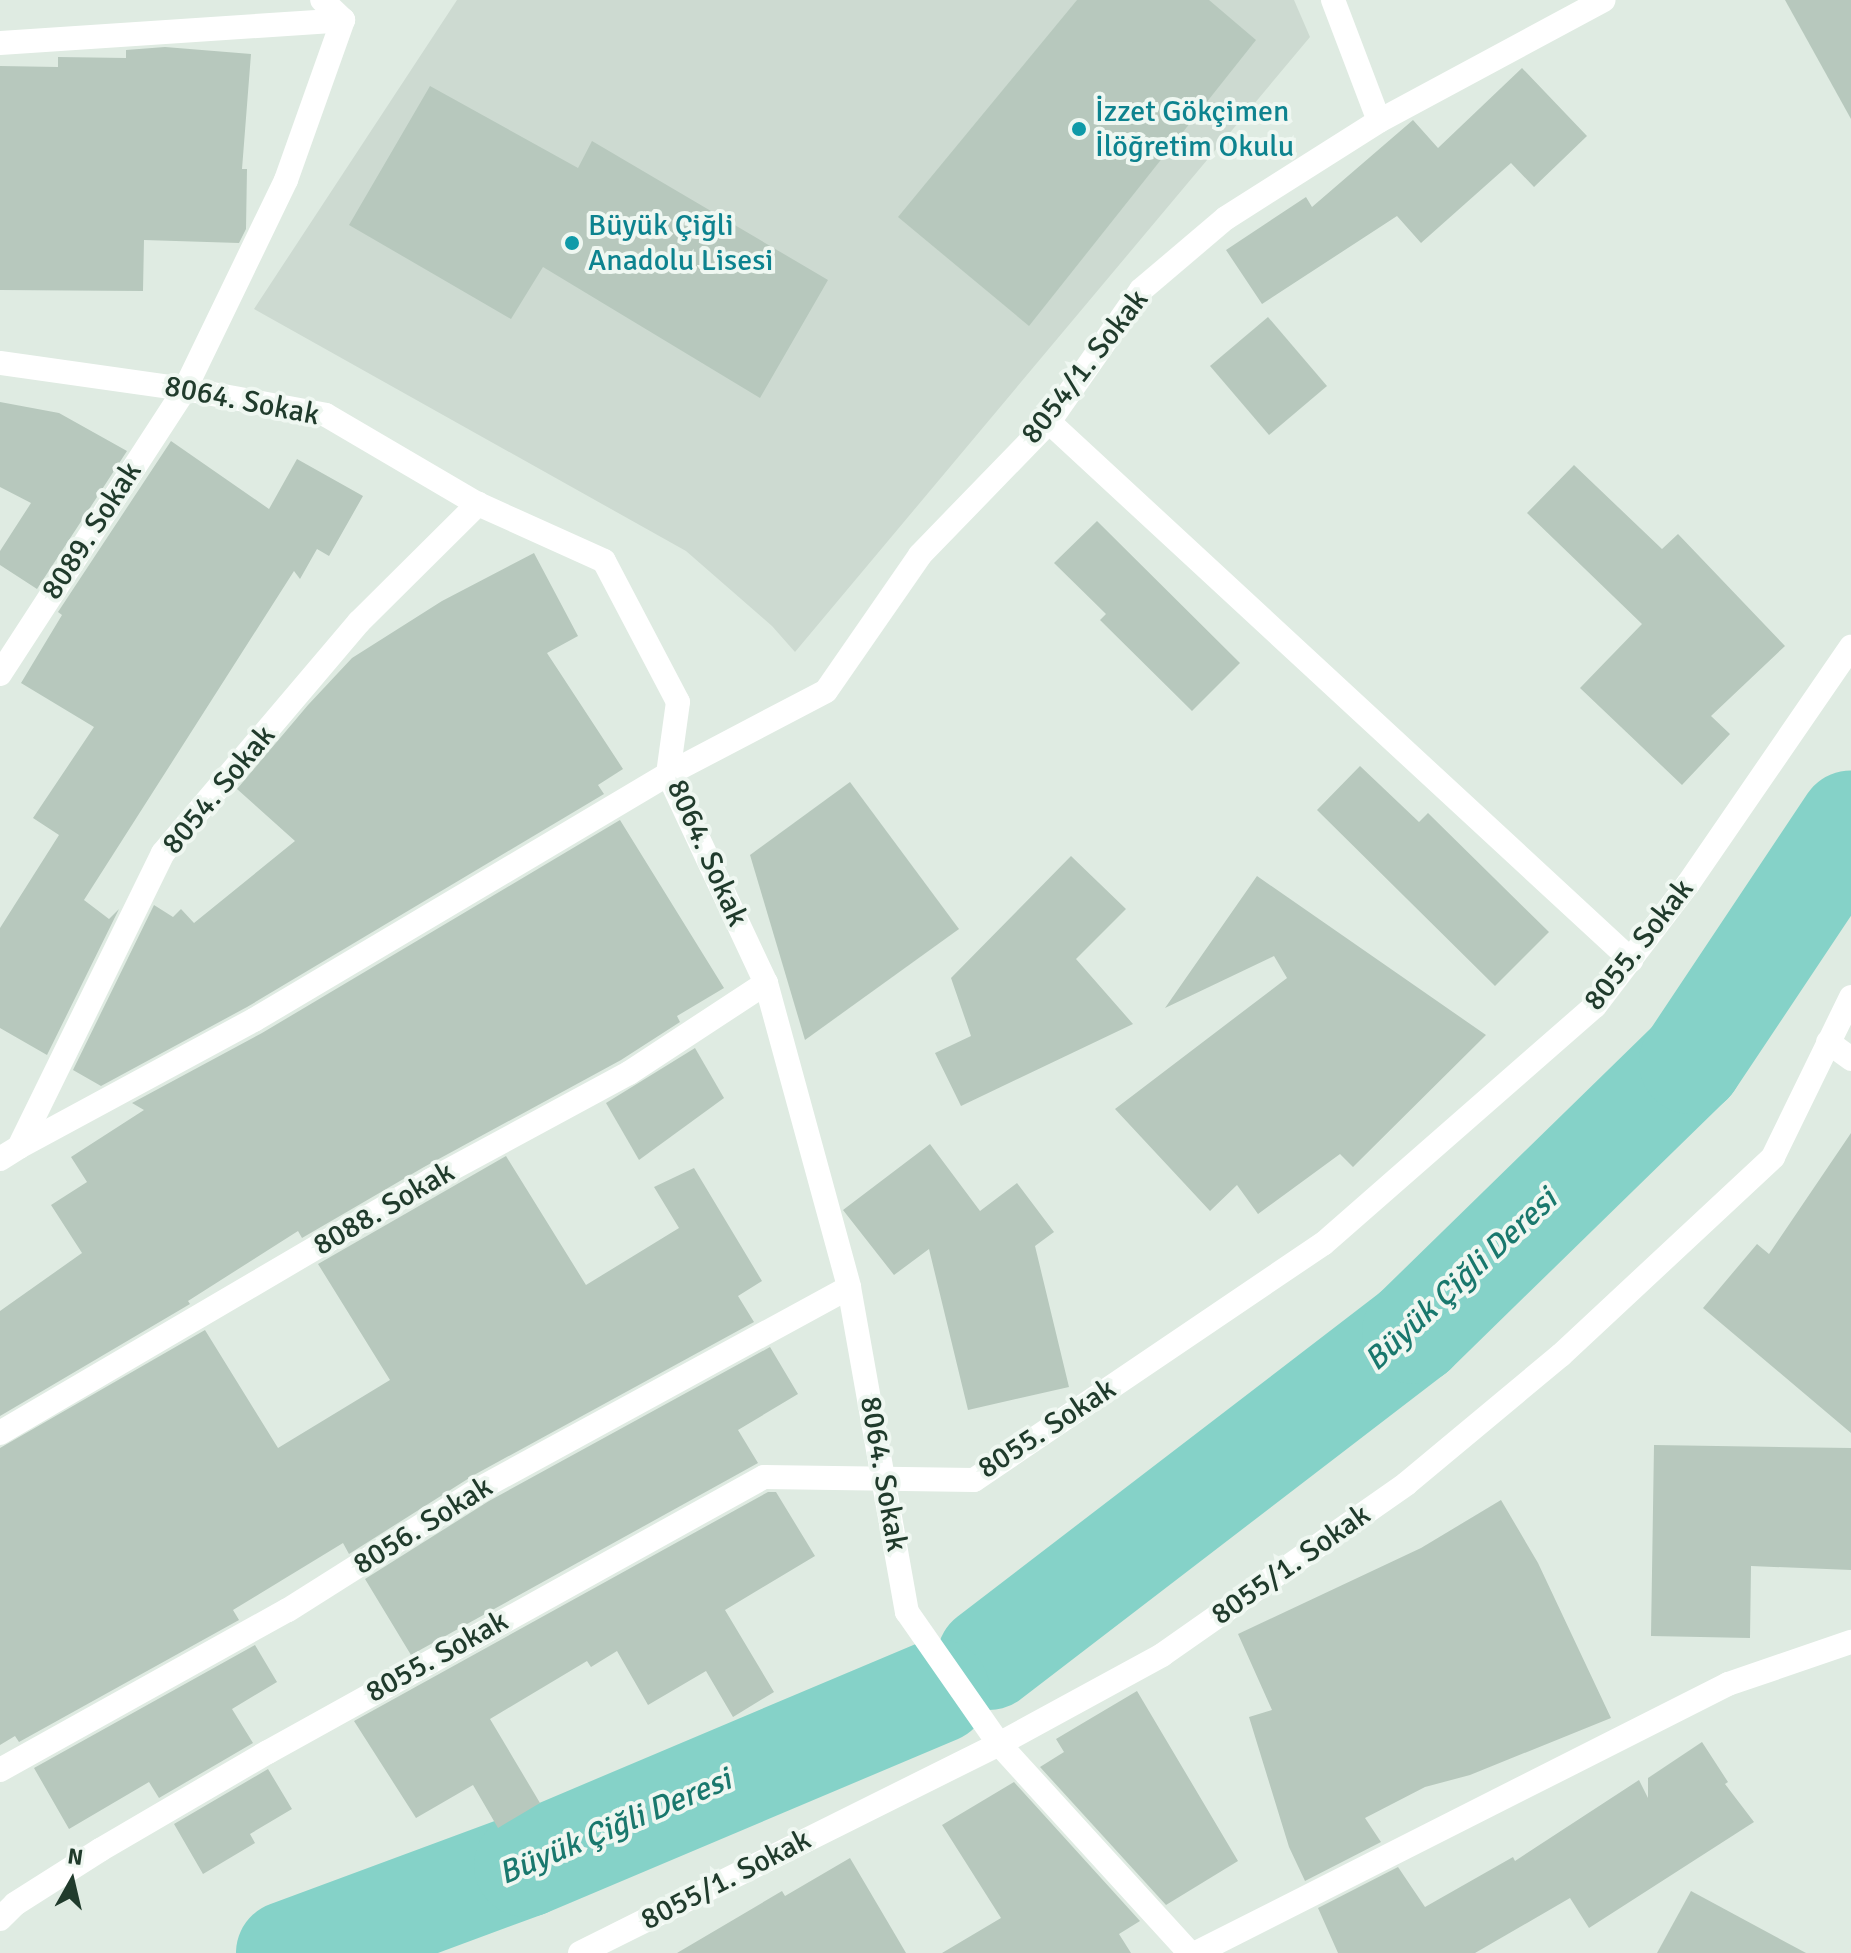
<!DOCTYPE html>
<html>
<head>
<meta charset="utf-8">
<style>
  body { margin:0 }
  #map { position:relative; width:1851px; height:1953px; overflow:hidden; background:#dfebe2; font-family:Signika,sans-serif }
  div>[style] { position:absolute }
  .built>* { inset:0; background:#cddad1 }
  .river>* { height:104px; margin:-52px; padding:0 52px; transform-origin:52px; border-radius:52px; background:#85d2c8 }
  .building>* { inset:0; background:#b7c8bd }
  .minor>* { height:24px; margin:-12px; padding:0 12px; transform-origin:12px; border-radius:12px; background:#fff }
  .tertiary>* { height:24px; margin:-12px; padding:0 12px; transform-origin:12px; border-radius:12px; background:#fff }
  .dots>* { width:22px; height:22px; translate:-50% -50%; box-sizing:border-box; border:4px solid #eff7f1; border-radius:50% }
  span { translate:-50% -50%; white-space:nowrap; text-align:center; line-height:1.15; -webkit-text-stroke:8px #eff7f1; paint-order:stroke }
  .culture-label { font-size:30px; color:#0d838f }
  .left { translate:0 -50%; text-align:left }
  .street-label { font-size:30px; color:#203b2c }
  .water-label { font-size:32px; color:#19786d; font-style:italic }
  .north { position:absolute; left:32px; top:1841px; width:80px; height:80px; -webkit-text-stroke:6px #eff7f1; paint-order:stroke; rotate:8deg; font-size:22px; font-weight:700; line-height:32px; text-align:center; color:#203b2c }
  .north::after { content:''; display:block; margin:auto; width:28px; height:36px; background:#203b2c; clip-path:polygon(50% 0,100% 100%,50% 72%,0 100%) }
</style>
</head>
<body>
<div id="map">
  <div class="built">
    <div style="clip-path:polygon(457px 0,1294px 0,1310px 37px,795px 652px,772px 626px,686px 551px,254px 309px)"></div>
  </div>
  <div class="river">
    <div style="left:989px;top:1658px;width:536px;rotate:-37.49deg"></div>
    <div style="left:1414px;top:1332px;width:387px;rotate:-44.3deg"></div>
    <div style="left:1691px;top:1062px;width:288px;rotate:-56.3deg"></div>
    <div style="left:288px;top:1953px;width:254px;rotate:-20.3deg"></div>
    <div style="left:526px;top:1865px;width:447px;rotate:-22.9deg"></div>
  </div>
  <div class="building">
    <div style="clip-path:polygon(1077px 0,1209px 0,1256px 40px,1029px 326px,898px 217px)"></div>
    <div style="clip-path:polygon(1785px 0,1851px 0,1851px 119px)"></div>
    <div style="clip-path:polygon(165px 47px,251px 54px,242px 169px,247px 169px,246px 229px,239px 243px,144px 240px,143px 291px,0 290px,0 66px,58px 67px,58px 57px,126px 58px,126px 50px)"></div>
    <div style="clip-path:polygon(1522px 68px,1587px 136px,1534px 187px,1511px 163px,1421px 243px,1397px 216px,1262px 304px,1226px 250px,1306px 197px,1312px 207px,1413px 120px,1438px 148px)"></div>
    <div style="clip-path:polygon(430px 86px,578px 168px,592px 141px,828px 280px,760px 398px,543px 267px,511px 319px,349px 225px)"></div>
    <div style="clip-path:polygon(1268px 317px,1327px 386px,1269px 435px,1210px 366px)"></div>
    <div style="clip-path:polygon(0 402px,59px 413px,127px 451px,37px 589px,0 565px,0 551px,31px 503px,0 487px)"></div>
    <div style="clip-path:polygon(171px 441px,269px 509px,297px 459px,363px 496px,329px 556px,317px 549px,300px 579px,294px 571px,84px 900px,109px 919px,119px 909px,47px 1055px,0 1028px,0 928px,59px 835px,33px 818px,94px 727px,21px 683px,62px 615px,58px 612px)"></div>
    <div style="clip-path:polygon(1574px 465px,1662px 549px,1678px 534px,1785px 646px,1711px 716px,1730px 734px,1682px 785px,1580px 688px,1642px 624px,1527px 513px)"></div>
    <div style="clip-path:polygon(1097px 521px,1240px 663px,1192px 711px,1100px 620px,1106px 614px,1054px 563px)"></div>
    <div style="clip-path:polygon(534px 553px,578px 636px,547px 653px,623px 769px,598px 785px,604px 794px,247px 1007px,101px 1086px,73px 1070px,154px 905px,173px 917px,181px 909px,194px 923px,295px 841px,237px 789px,308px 705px,352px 658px,442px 601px)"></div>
    <div style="clip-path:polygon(1360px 766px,1419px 822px,1428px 813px,1549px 932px,1495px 986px,1317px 810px)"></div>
    <div style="clip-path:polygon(850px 782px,959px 929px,805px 1040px,750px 855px)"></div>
    <div style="clip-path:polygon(620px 820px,724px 988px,677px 1016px,680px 1022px,621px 1060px,424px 1167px,302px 1238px,298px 1231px,188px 1301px,190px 1304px,0 1416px,0 1311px,82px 1253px,51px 1205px,87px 1182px,71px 1157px,144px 1110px,132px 1103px,262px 1033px)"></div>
    <div style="clip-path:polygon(1071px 856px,1126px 909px,1076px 959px,1133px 1024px,961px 1106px,935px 1053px,971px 1036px,951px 978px)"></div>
    <div style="clip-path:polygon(1257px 876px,1486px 1035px,1353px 1167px,1340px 1154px,1258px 1214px,1237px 1185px,1210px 1211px,1115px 1109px,1287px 978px,1274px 956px,1165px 1008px)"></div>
    <div style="clip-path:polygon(695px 1048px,724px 1098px,639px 1160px,606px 1103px)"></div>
    <div style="clip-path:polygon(1851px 1133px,1851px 1433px,1703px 1308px,1757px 1244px,1769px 1254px)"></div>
    <div style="clip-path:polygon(930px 1144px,980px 1211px,1017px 1183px,1054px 1232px,1035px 1246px,1069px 1387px,968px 1410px,929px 1249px,894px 1275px,843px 1210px)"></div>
    <div style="clip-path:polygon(506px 1156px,586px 1285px,679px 1228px,654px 1187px,694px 1168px,762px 1281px,738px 1296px,754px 1322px,474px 1475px,349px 1554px,343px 1543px,233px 1610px,239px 1620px,19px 1742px,15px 1736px,0 1745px,0 1448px,205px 1330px,278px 1448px,390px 1380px,318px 1264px)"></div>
    <div style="clip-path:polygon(770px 1347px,798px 1394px,738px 1430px,758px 1463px,411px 1655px,365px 1579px,489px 1501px)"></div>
    <div style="clip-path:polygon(1654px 1445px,1851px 1448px,1851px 1570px,1751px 1566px,1750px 1638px,1651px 1636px)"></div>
    <div style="clip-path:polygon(768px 1492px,776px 1492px,815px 1556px,725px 1610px,774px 1692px,733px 1717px,706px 1671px,648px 1705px,617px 1651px,591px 1667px,587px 1661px,490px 1719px,540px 1803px,498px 1828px,473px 1785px,416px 1818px,354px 1721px)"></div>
    <div style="clip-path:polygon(1501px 1500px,1538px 1563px,1611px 1718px,1470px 1775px,1425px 1787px,1365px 1818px,1381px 1842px,1305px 1881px,1289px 1847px,1249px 1717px,1272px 1710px,1238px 1634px,1421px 1548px)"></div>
    <div style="clip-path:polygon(255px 1645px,277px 1682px,232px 1709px,253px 1743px,159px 1798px,149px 1782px,69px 1829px,34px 1768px)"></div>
    <div style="clip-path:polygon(1137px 1691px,1238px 1861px,1166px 1905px,1040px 1767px,1064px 1752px,1056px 1739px)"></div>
    <div style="clip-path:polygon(1702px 1742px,1728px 1782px,1725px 1784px,1754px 1822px,1589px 1928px,1570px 1898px,1475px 1953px,1338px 1953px,1318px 1908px,1398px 1867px,1425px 1907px,1513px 1857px,1515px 1861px,1639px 1780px,1648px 1798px,1648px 1778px)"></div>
    <div style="clip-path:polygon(268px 1769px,292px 1809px,250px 1834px,255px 1843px,203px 1874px,174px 1824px)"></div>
    <div style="clip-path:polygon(1014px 1782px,1140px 1921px,1119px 1934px,1131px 1953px,942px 1953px,1001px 1918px,942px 1825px)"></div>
    <div style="clip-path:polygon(850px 1858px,906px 1953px,677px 1953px,782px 1891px,785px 1896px)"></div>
    <div style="clip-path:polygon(1691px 1891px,1806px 1953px,1657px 1953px)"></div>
  </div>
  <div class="minor">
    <div style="left:1333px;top:0;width:129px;rotate:69.2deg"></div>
    <div style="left:0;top:43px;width:344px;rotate:-3.8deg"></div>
    <div style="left:0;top:363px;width:187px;rotate:8deg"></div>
    <div style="left:185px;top:389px;width:143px;rotate:10.4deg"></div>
    <div style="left:326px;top:415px;width:176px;rotate:30.4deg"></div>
    <div style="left:478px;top:504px;width:138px;rotate:24.3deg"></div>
    <div style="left:604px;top:561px;width:159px;rotate:62.3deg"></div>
    <div style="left:678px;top:702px;width:73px;rotate:97.9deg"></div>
    <div style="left:668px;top:774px;width:231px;rotate:64.9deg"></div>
    <div style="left:766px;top:983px;width:315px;rotate:74.7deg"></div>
    <div style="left:849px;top:1287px;width:330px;rotate:79.9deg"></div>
    <div style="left:907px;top:1612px;width:161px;rotate:55.1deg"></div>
    <div style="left:999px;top:1744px;width:283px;rotate:47.6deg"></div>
    <div style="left:1049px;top:422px;width:793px;rotate:42.75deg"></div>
    <div style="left:0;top:674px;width:340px;rotate:-57deg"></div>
    <div style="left:185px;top:389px;width:232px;rotate:-64.2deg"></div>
    <div style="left:286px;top:180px;width:170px;rotate:-70.4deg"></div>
    <div style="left:343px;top:20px;width:29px;rotate:-136deg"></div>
    <div style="left:1828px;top:1042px;width:29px;rotate:36deg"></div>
    <div style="left:19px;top:1147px;width:267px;rotate:-28.4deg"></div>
    <div style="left:254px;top:1020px;width:482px;rotate:-30.7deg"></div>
    <div style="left:668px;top:774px;width:178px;rotate:-27.7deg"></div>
    <div style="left:826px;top:691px;width:165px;rotate:-55.3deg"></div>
    <div style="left:920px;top:555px;width:185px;rotate:-45.9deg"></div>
    <div style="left:1049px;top:422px;width:161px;rotate:-55.1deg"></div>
    <div style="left:1141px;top:290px;width:111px;rotate:-40.3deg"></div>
    <div style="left:1226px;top:218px;width:181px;rotate:-32.4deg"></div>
    <div style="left:1379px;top:121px;width:255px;rotate:-28.3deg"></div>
    <div style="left:0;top:1159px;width:22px;rotate:-32deg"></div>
    <div style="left:19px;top:1147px;width:327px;rotate:-63.9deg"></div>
    <div style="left:163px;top:853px;width:303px;rotate:-49.7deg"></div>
    <div style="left:359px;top:622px;width:168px;rotate:-44.8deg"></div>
    <div style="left:0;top:1433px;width:500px;rotate:-30.4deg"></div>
    <div style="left:431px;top:1180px;width:225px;rotate:-28.4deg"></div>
    <div style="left:629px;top:1073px;width:164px;rotate:-33.3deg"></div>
    <div style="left:0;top:1770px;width:329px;rotate:-29.1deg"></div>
    <div style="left:288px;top:1610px;width:228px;rotate:-32.3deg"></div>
    <div style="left:481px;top:1488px;width:419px;rotate:-28.6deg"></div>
    <div style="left:0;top:1919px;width:21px;rotate:-45deg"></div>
    <div style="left:15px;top:1904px;width:101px;rotate:-32.4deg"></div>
    <div style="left:100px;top:1850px;width:194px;rotate:-30.3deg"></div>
    <div style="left:268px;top:1752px;width:567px;rotate:-29.01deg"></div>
    <div style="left:764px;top:1477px;width:210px;rotate:0.8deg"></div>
    <div style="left:974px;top:1480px;width:421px;rotate:-34.1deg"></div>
    <div style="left:1323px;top:1244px;width:361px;rotate:-41.2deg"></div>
    <div style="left:1595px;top:1006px;width:153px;rotate:-52.7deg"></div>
    <div style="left:1688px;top:884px;width:288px;rotate:-55.5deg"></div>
    <div style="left:580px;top:1953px;width:468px;rotate:-26.5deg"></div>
    <div style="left:999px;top:1744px;width:186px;rotate:-28.6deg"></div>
    <div style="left:1162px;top:1655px;width:298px;rotate:-35deg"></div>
    <div style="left:1406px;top:1484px;width:202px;rotate:-39.8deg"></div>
    <div style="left:1561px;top:1355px;width:290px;rotate:-43deg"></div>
    <div style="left:1773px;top:1157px;width:178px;rotate:-64deg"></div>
  </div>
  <div class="tertiary">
    <div style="left:1196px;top:1953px;width:596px;rotate:-26.82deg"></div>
    <div style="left:1728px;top:1684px;width:130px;rotate:-18.9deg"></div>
  </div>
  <div class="dots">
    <div style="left:1079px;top:129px;background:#0f9aa8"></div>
    <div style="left:572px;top:243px;background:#0f9aa8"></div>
  </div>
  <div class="culture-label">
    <span class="left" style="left:1095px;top:129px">İzzet Gökçimen<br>İlöğretim Okulu</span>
    <span class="left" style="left:588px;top:243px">Büyük Çiğli<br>Anadolu Lisesi</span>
  </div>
  <div class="street-label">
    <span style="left:1085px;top:367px;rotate:-52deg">8054/1. Sokak</span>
    <span style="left:242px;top:401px;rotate:11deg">8064. Sokak</span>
    <span style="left:92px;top:531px;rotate:-57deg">8089. Sokak</span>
    <span style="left:219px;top:790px;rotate:-50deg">8054. Sokak</span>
    <span style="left:707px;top:853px;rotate:66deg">8064. Sokak</span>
    <span style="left:1639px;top:945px;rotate:-52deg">8055. Sokak</span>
    <span style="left:384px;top:1209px;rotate:-30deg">8088. Sokak</span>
    <span style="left:1047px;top:1429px;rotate:-33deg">8055. Sokak</span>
    <span style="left:883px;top:1474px;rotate:80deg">8064. Sokak</span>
    <span style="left:423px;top:1526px;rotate:-32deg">8056. Sokak</span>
    <span style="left:1291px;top:1565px;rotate:-35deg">8055/1. Sokak</span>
    <span style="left:437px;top:1657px;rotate:-29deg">8055. Sokak</span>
    <span style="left:726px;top:1880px;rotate:-27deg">8055/1. Sokak</span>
  </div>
  <div class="water-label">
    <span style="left:1461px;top:1280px;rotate:-43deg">Büyük Çiğli Deresi</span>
    <span style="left:615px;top:1827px;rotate:-23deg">Büyük Çiğli Deresi</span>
  </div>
  <div class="north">N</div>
</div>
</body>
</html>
